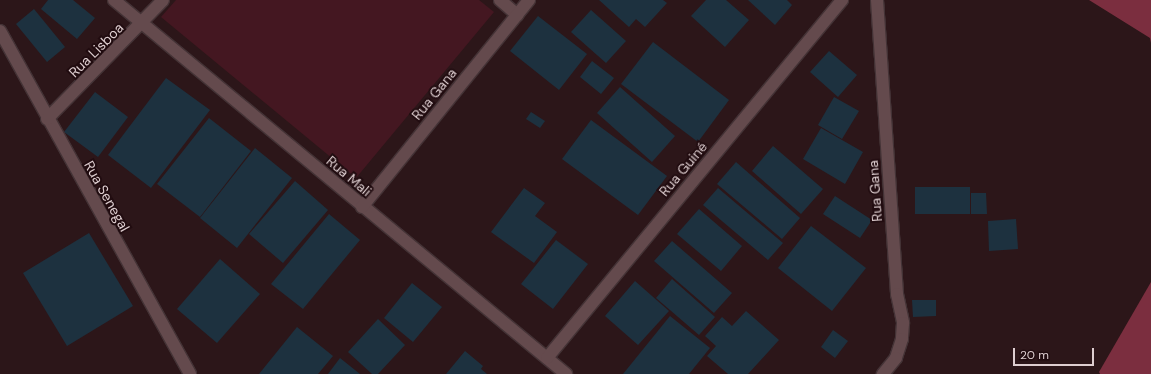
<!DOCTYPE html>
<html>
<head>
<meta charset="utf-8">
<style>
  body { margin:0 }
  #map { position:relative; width:1151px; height:374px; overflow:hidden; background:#2c1619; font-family:"DM Sans",sans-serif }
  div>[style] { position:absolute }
  .green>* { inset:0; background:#441721 }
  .forest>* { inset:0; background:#7b2e3f }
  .building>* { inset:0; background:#1d313f }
  .roads { filter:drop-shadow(1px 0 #443336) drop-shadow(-1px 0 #443336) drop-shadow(0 1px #443336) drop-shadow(0 -1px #443336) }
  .minor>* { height:12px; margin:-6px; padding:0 6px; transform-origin:6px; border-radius:6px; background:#644a4d }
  span { translate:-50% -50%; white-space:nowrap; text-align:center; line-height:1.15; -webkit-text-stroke:4px #210c10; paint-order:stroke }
  .street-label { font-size:14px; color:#deced0 }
  .scale { position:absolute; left:1013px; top:348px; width:81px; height:18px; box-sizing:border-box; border:2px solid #deced0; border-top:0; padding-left:5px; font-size:12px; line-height:14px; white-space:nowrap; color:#deced0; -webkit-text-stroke:3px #210c10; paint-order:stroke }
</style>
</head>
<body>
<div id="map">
  <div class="green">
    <div style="clip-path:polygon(176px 0,479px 0,494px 12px,356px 178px,161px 17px)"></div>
  </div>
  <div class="forest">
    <div style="clip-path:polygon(1089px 0,1151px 0,1151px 43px,1150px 38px)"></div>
    <div style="clip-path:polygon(1151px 282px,1151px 374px,1100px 374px,1099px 372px)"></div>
  </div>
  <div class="building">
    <div style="clip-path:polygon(48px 0,73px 0,95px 18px,77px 39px,41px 9px)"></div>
    <div style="clip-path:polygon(599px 0,663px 0,667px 3px,645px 27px,636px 19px,629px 27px)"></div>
    <div style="clip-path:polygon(706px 0,726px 0,749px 20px,725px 47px,691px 16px)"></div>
    <div style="clip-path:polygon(748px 0,787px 0,792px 5px,775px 25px)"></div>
    <div style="clip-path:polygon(34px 9px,65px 47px,47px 62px,16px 24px)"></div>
    <div style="clip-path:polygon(591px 10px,626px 41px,606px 63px,571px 32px)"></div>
    <div style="clip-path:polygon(538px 16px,587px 54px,559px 90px,510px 51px)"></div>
    <div style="clip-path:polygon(653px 42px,729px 100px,698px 142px,621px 84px)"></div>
    <div style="clip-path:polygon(829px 51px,857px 75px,838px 97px,810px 72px)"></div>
    <div style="clip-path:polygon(592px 61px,614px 78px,601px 94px,580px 77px)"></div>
    <div style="clip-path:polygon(166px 78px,210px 110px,151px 188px,108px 155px)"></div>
    <div style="clip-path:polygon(620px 87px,675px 136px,652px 162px,597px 113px)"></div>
    <div style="clip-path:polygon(95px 92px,128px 117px,98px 157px,64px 132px)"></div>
    <div style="clip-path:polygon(834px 97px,859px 111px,842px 139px,818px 125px)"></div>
    <div style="clip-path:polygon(531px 112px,545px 121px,540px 128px,526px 119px)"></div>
    <div style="clip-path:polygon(209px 118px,251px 151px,200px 217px,157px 184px)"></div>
    <div style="clip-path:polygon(591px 120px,667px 176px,638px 215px,562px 159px)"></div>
    <div style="clip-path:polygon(821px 128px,863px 152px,845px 184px,803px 159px)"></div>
    <div style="clip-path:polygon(773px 146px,823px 189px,801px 214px,752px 171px)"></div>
    <div style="clip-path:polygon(255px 148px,292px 178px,237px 248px,200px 218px)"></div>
    <div style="clip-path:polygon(736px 162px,800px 218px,782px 239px,717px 184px)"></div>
    <div style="clip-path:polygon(295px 181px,328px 210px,283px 263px,249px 234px)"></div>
    <div style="clip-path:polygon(915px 187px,970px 187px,970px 214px,915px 214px)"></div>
    <div style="clip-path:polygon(524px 188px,545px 203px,535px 216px,557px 232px,534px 263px,491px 232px)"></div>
    <div style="clip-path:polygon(718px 188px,783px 243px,768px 260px,703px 205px)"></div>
    <div style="clip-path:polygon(971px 193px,986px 193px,987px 214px,971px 214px)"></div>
    <div style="clip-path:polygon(835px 196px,872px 220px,860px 238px,823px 214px)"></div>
    <div style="clip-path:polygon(699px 209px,742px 246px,721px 271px,677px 234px)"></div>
    <div style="clip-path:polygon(329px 214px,360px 240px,303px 309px,271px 284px)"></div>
    <div style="clip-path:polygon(1016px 219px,1018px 249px,989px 251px,988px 221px)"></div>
    <div style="clip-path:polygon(811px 226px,866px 268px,832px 311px,778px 268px)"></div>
    <div style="clip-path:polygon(89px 233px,133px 306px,67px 346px,23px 273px)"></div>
    <div style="clip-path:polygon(556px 240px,588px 264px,553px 309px,521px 284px)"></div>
    <div style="clip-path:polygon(672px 241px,732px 293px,714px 313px,654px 261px)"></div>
    <div style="clip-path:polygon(220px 259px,260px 294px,217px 343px,177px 309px)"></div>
    <div style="clip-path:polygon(672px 279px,715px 317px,699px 335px,656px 298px)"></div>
    <div style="clip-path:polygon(635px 281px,669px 311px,638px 345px,605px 316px)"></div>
    <div style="clip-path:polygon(412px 283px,442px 307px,413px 342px,384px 318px)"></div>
    <div style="clip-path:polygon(912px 300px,936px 300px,936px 316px,913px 317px)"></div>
    <div style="clip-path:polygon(746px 311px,779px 340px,748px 374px,728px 374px,707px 356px,716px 346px,705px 336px,722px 317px,732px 326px)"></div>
    <div style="clip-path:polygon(670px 316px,710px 348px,689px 374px,623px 374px)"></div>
    <div style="clip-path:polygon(378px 319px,405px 345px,378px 374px,372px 374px,348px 352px)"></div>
    <div style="clip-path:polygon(297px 327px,333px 356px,318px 374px,259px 374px)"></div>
    <div style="clip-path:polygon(833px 330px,848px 341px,835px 358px,821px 347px)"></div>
    <div style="clip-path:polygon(465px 351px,483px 366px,481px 369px,487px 374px,446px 374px)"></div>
    <div style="clip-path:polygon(340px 358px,360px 374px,328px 374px)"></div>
  </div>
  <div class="roads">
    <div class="minor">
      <div style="left:114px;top:0;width:587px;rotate:39.61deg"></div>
      <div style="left:500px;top:0;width:23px;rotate:41deg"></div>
      <div style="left:877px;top:0;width:295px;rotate:86.1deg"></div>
      <div style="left:897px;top:294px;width:30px;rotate:78deg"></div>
      <div style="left:903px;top:323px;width:16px;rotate:94deg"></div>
      <div style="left:902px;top:339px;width:20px;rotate:108deg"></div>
      <div style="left:896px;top:358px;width:21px;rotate:129deg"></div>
      <div style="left:0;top:31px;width:392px;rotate:61deg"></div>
      <div style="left:47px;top:119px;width:166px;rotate:-45.7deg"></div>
      <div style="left:362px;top:207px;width:266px;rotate:-51.1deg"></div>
      <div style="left:547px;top:358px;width:464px;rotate:-50.5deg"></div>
    </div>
  </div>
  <div class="street-label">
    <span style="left:96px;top:50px;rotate:-45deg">Rua Lisboa</span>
    <span style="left:434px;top:94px;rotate:-51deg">Rua Gana</span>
    <span style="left:683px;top:169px;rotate:-50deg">Rua Guiné</span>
    <span style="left:349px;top:176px;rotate:40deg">Rua Mali</span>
    <span style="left:875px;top:191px;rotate:-94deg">Rua Gana</span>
    <span style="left:107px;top:196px;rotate:61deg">Rua Senegal</span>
  </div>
  <div class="scale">20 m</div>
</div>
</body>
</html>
